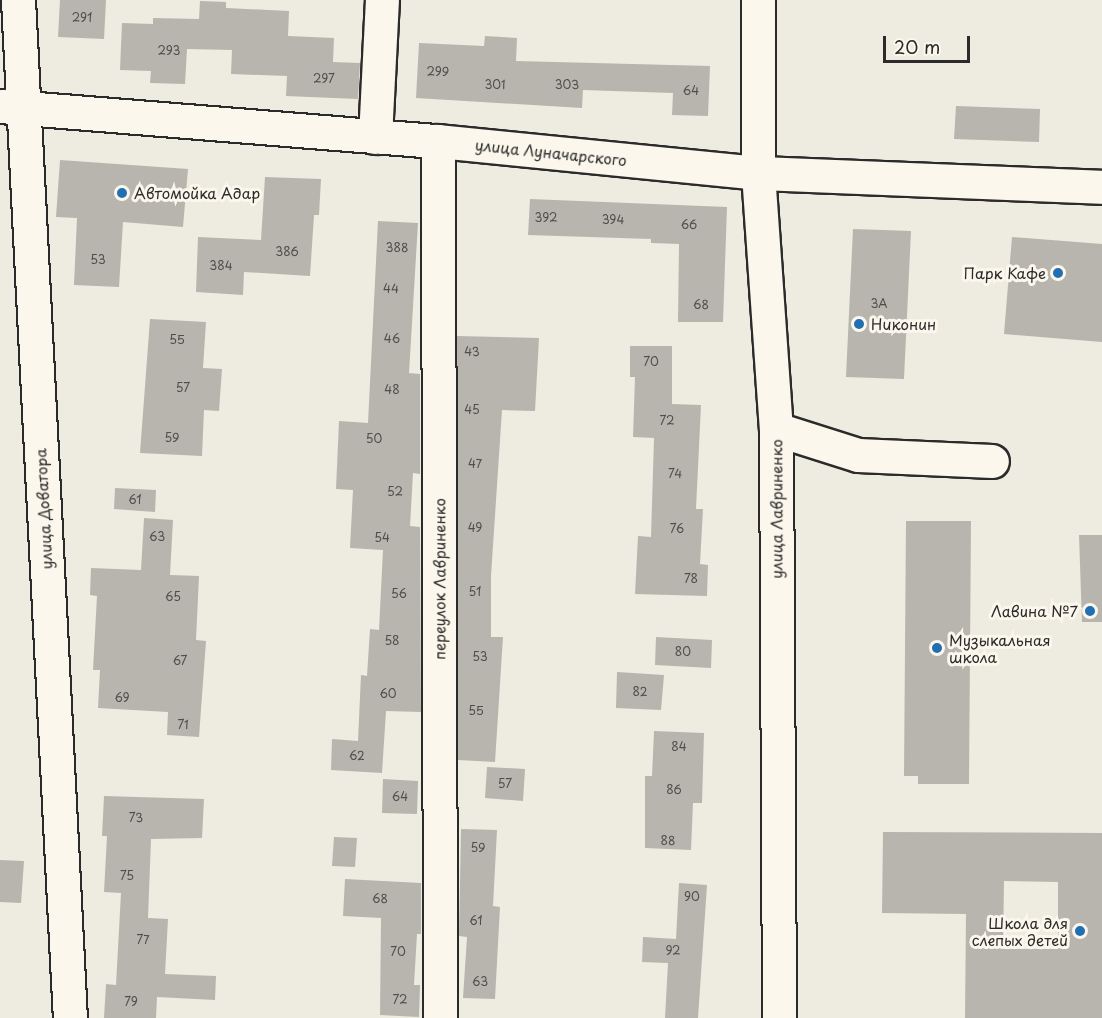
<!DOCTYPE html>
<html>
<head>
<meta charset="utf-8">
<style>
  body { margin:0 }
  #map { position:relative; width:1102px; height:1018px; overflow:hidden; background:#eeebe0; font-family:"Playpen Sans",sans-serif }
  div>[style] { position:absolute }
  .building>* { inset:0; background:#b8b5ae }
  .roads { filter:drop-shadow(2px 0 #2b2b2b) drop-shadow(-2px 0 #2b2b2b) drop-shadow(0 2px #2b2b2b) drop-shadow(0 -2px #2b2b2b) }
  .minor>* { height:33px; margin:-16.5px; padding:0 16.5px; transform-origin:16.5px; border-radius:16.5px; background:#fbf7ec }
  .major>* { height:33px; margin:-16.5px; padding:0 16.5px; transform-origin:16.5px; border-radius:16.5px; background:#fbf7ec }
  .dots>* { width:16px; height:16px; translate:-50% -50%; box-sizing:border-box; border:3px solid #fbf7ec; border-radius:50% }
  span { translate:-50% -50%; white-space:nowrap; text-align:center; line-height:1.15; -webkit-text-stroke:6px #fbf7ec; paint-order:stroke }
  .number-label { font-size:12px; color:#4e4e4c }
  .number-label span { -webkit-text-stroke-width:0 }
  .street-label { font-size:15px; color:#2b2b2b }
  .poi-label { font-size:15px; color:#2b2b2b }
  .left { translate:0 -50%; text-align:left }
  .right { translate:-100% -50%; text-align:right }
  .scale { position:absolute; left:883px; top:36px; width:87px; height:27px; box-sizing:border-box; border:3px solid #2b2b2b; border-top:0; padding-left:8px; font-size:18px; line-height:21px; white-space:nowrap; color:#2b2b2b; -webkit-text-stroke:4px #fbf7ec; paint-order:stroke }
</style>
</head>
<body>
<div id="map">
  <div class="building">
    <div style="clip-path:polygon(60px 0,106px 0,104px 39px,58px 37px)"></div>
    <div style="clip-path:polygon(200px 1px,226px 2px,226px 8px,289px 11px,288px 36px,334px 38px,333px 62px,360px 63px,358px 99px,286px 96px,287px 76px,231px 74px,232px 50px,187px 49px,185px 84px,150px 83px,151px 71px,120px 70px,122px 23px,153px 24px,153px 18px,199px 19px)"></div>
    <div style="clip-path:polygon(485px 36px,517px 38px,516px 61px,710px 66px,708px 116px,672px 115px,673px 93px,583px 90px,582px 108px,416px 98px,419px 43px,484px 46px)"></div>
    <div style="clip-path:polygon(956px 106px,1040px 109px,1039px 142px,954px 139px)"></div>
    <div style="clip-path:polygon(60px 160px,188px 169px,183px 227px,123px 222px,119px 287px,74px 285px,77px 218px,56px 217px)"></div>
    <div style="clip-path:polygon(265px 177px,321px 179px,319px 215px,314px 215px,310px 276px,244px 272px,243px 295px,196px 292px,198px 237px,261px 240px)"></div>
    <div style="clip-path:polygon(530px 199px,727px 207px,723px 322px,678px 322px,679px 244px,651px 243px,651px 239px,528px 235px)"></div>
    <div style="clip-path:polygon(378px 221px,418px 223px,409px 373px,420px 374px,420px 474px,413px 473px,410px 526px,420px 527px,421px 712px,386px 711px,382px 773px,331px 770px,332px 739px,358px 741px,361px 675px,367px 676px,370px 629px,379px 630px,383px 550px,350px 548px,353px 490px,336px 489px,339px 421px,368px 423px)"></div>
    <div style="clip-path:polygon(853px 229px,911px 231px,904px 379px,846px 377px)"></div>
    <div style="clip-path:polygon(1012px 237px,1102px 244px,1102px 342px,1004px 334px)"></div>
    <div style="clip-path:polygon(150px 319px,206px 322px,203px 368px,222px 369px,219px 411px,204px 410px,202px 456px,140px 453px)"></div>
    <div style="clip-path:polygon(457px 336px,539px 338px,535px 411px,502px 410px,491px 576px,491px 637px,503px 637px,495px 762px,458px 760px)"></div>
    <div style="clip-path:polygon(630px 346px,672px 346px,672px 404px,701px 405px,696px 509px,703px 509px,700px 564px,708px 565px,707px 596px,635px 594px,638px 536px,651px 537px,654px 438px,633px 437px,635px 377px,630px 377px)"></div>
    <div style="clip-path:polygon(115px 488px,156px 490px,155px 512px,114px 509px)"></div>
    <div style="clip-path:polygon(144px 518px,173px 520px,170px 575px,199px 576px,196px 640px,206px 641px,199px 737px,167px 735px,168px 712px,98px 708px,100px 670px,93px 670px,97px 596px,90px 595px,91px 568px,141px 570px)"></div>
    <div style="clip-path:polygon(906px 521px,971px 521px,969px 784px,918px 784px,918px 776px,904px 776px)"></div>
    <div style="clip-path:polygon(1079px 535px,1102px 535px,1102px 622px,1082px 622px)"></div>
    <div style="clip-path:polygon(656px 637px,712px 640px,711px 668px,655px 665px)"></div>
    <div style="clip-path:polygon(617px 672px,664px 675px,661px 710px,616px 708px)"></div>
    <div style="clip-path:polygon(654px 731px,704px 733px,702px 803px,693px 803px,691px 850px,645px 848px,645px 776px,652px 776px)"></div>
    <div style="clip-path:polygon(487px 767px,525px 769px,523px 801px,485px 798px)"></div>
    <div style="clip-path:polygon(383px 779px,418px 781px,417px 814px,382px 813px)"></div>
    <div style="clip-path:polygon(104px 796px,204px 799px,202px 838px,151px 839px,148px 918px,168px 919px,165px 974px,216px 976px,215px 1000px,157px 997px,156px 1018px,104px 1018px,106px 984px,116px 985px,121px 893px,104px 892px,107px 836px,102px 836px)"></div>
    <div style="clip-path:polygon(461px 829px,497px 830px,493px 906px,500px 907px,495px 999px,463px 998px,467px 937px,459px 936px)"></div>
    <div style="clip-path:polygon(evenodd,883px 832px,1102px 833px,1102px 1018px,965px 1018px,966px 914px,882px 913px,883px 832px,1004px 881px,1058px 882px,1058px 949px,1003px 949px,1004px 881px)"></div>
    <div style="clip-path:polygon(334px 837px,357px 838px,355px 867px,332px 866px)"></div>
    <div style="clip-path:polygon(0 860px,24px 861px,21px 903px,0 902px)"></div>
    <div style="clip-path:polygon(345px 879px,421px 883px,421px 934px,417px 934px,414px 985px,420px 985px,419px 1017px,380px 1015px,381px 918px,343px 916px)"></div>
    <div style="clip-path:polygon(679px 883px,707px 885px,698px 1018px,665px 1018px,668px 963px,642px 962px,643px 937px,676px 939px)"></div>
  </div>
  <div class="roads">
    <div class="minor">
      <div style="left:18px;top:0;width:1019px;rotate:87.08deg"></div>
      <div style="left:375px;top:137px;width:137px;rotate:-87.1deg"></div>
      <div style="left:438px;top:141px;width:877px;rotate:89.87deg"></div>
      <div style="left:776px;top:429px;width:86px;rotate:17.6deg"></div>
      <div style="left:858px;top:455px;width:134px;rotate:2.6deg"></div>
    </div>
    <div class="major">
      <div style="left:758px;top:0;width:173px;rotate:90deg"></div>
      <div style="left:758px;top:173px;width:257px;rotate:86deg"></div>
      <div style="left:776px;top:429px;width:589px;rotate:89.71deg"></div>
      <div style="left:0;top:106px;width:439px;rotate:4.6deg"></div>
      <div style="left:438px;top:141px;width:322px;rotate:5.7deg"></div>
      <div style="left:758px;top:173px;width:344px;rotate:2.3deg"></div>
    </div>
  </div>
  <div class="dots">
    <div style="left:122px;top:193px;background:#1f6fb2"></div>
    <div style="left:1058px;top:273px;background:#1f6fb2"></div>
    <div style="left:859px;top:324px;background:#1f6fb2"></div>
    <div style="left:1090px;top:611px;background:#1f6fb2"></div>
    <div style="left:937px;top:648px;background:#1f6fb2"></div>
    <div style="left:1080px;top:931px;background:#1f6fb2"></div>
  </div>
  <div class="number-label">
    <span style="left:82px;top:18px">291</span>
    <span style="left:169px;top:51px">293</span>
    <span style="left:438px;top:72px">299</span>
    <span style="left:324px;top:79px">297</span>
    <span style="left:495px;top:85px">301</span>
    <span style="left:567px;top:85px">303</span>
    <span style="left:691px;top:91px">64</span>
    <span style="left:546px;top:218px">392</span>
    <span style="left:613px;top:220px">394</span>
    <span style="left:689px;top:225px">66</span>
    <span style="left:397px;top:248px">388</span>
    <span style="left:287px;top:252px">386</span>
    <span style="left:98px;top:260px">53</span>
    <span style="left:221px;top:266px">384</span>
    <span style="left:391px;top:289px">44</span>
    <span style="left:879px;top:304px">3А</span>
    <span style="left:701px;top:305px">68</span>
    <span style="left:392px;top:339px">46</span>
    <span style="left:177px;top:340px">55</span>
    <span style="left:472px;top:352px">43</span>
    <span style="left:651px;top:362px">70</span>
    <span style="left:183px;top:388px">57</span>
    <span style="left:392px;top:390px">48</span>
    <span style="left:472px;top:410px">45</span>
    <span style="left:667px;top:421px">72</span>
    <span style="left:172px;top:438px">59</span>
    <span style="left:374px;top:439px">50</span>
    <span style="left:475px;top:464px">47</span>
    <span style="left:675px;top:474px">74</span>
    <span style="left:395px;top:492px">52</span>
    <span style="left:135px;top:500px">61</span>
    <span style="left:475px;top:528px">49</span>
    <span style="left:677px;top:529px">76</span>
    <span style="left:157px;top:537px">63</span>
    <span style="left:382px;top:538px">54</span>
    <span style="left:691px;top:579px">78</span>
    <span style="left:475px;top:592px">51</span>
    <span style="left:399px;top:594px">56</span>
    <span style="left:173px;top:597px">65</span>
    <span style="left:392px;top:641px">58</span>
    <span style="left:683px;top:652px">80</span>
    <span style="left:480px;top:657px">53</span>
    <span style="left:180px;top:661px">67</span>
    <span style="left:640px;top:692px">82</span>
    <span style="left:388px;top:694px">60</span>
    <span style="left:122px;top:698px">69</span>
    <span style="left:476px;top:711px">55</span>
    <span style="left:183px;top:725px">71</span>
    <span style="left:679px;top:747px">84</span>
    <span style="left:357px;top:756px">62</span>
    <span style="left:505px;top:784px">57</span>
    <span style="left:674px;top:790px">86</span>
    <span style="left:400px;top:797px">64</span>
    <span style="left:136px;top:818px">73</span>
    <span style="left:668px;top:841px">88</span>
    <span style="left:478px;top:848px">59</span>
    <span style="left:127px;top:876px">75</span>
    <span style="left:692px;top:897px">90</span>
    <span style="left:380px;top:899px">68</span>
    <span style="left:476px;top:921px">61</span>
    <span style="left:143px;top:940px">77</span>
    <span style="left:673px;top:951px">92</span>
    <span style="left:398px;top:952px">70</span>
    <span style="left:480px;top:982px">63</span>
    <span style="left:400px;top:1000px">72</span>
    <span style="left:131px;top:1002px">79</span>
  </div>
  <div class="street-label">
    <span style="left:551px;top:152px;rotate:6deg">улица Луначарского</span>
    <span style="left:43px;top:509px;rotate:-93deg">улица Доватора</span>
    <span style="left:776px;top:509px;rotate:-90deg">улица Лавриненко</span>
    <span style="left:439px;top:579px;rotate:-90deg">переулок Лавриненко</span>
  </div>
  <div class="poi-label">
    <span class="left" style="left:134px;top:193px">Автомойка Адар</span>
    <span class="right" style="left:1046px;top:273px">Парк Кафе</span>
    <span class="left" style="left:871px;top:324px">Никонин</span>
    <span class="right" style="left:1078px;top:611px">Лавина №7</span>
    <span class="left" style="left:949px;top:648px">Музыкальная<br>школа</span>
    <span class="right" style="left:1068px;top:931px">Школа для<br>слепых детей</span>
  </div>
  <div class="scale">20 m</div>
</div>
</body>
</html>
